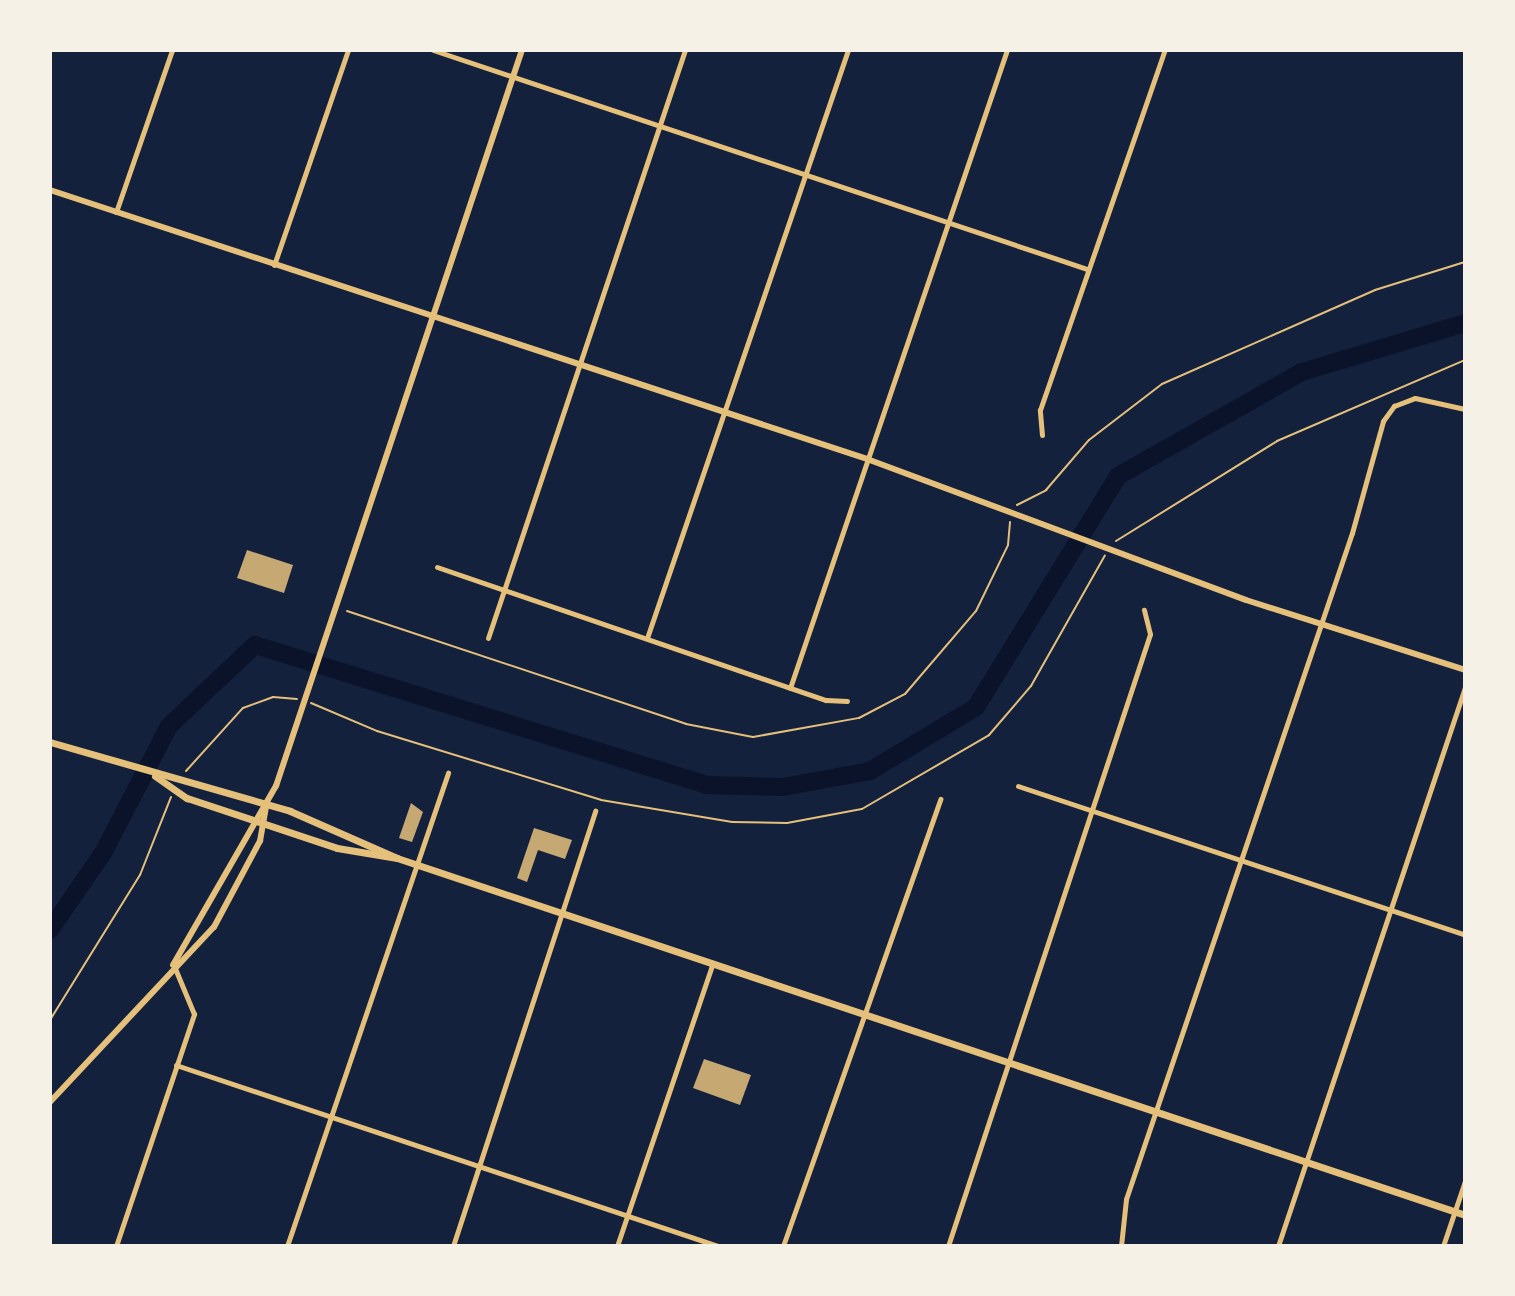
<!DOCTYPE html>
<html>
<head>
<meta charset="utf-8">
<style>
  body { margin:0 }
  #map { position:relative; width:1515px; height:1296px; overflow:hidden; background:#14213d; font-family:Poppins,sans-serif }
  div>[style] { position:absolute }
  .river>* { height:18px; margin:-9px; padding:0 9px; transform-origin:9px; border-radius:9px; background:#0b132b }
  .building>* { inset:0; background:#c6a872 }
  .path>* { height:2px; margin:-1px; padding:0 1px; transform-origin:1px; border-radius:1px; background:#e5c07b }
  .minor>* { height:5px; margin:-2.5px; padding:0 2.5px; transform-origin:2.5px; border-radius:2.5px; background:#e5c07b }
  .tertiary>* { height:6px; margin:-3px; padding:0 3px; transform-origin:3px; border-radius:3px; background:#e5c07b }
  .secondary>* { height:6px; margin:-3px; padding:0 3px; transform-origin:3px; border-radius:3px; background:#e5c07b }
  .primary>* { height:7px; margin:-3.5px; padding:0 3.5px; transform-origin:3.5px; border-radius:3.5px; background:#e5c07b }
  span { translate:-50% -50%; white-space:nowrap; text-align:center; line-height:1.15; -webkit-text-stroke:6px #f6f1e7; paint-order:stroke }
  .frame { position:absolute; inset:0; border:52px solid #f6f1e7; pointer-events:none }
</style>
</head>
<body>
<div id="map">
  <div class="river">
    <div style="left:50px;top:930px;width:93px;rotate:-55.5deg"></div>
    <div style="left:103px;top:853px;width:143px;rotate:-62.5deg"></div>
    <div style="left:169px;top:726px;width:118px;rotate:-43.3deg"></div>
    <div style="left:255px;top:645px;width:472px;rotate:17.2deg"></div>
    <div style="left:706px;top:785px;width:77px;rotate:1.5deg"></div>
    <div style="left:783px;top:787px;width:88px;rotate:-10.4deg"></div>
    <div style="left:870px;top:771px;width:124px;rotate:-31.1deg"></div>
    <div style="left:976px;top:707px;width:271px;rotate:-58.4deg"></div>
    <div style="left:1118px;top:476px;width:211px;rotate:-29.5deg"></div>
    <div style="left:1302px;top:372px;width:170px;rotate:-16.7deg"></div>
  </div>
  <div class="building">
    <div style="clip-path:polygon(247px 550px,293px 565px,284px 593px,237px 578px)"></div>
    <div style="clip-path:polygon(411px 803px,423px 812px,412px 842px,399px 838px)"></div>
    <div style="clip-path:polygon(534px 828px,572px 840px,565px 859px,538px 850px,527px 882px,517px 878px)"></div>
    <div style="clip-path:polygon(704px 1059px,751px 1075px,740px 1105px,693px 1088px)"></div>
  </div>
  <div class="path">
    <div style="left:1017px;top:505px;width:33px;rotate:-27deg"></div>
    <div style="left:1046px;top:490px;width:66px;rotate:-49.3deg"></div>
    <div style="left:1089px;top:440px;width:92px;rotate:-37.5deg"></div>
    <div style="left:1162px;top:384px;width:233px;rotate:-23.8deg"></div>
    <div style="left:1375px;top:290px;width:94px;rotate:-17.3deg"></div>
    <div style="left:1116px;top:541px;width:190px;rotate:-31.8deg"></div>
    <div style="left:1277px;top:441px;width:205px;rotate:-23.3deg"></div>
    <div style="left:347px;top:611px;width:357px;rotate:18.4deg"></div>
    <div style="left:686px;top:724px;width:68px;rotate:11deg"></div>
    <div style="left:753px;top:737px;width:108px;rotate:-10.2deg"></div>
    <div style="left:859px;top:718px;width:52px;rotate:-27.6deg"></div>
    <div style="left:905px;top:694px;width:109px;rotate:-49.5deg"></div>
    <div style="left:976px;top:611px;width:73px;rotate:-64.1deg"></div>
    <div style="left:1008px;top:545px;width:23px;rotate:-85deg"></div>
    <div style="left:311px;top:703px;width:72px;rotate:23deg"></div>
    <div style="left:377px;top:731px;width:234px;rotate:17.1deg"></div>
    <div style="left:601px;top:800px;width:133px;rotate:9.5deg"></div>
    <div style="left:732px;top:822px;width:55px;rotate:1deg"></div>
    <div style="left:787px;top:823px;width:76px;rotate:-10.6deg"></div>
    <div style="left:862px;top:809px;width:147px;rotate:-30.2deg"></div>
    <div style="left:989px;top:735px;width:65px;rotate:-49.4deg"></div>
    <div style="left:1031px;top:686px;width:150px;rotate:-60.5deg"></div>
    <div style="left:186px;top:771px;width:85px;rotate:-47.9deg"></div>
    <div style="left:243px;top:708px;width:32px;rotate:-20deg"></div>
    <div style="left:273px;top:697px;width:24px;rotate:5deg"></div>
    <div style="left:50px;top:1020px;width:171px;rotate:-58.2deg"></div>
    <div style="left:140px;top:875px;width:84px;rotate:-68.3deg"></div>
  </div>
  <div class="minor">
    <div style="left:433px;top:50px;width:690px;rotate:18.51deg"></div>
    <div style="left:116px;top:212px;width:171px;rotate:-70.9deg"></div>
    <div style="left:274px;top:265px;width:227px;rotate:-71deg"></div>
    <div style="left:1042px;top:435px;width:25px;rotate:-95deg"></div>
    <div style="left:1040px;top:410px;width:381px;rotate:-70.9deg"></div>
    <div style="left:437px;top:567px;width:411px;rotate:18.9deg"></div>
    <div style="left:826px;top:700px;width:21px;rotate:3deg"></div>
    <div style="left:488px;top:638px;width:620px;rotate:-71.48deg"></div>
    <div style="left:647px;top:638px;width:621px;rotate:-71.13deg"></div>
    <div style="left:790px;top:688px;width:674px;rotate:-71.22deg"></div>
    <div style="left:1018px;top:786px;width:471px;rotate:18.4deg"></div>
    <div style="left:176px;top:1065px;width:571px;rotate:18.47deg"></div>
    <div style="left:116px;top:1246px;width:245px;rotate:-71.4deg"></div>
    <div style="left:194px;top:1014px;width:52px;rotate:-112.6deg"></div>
    <div style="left:287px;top:1246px;width:500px;rotate:-71.2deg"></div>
    <div style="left:453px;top:1246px;width:458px;rotate:-71.9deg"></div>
    <div style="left:617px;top:1246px;width:299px;rotate:-71.3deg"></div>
    <div style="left:783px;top:1246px;width:474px;rotate:-70.6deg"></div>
    <div style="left:948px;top:1246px;width:644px;rotate:-71.73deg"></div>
    <div style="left:1150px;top:634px;width:25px;rotate:-104deg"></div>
    <div style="left:1121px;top:1246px;width:47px;rotate:-83.9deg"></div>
    <div style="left:1126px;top:1199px;width:703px;rotate:-71.26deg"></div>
    <div style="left:1352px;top:533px;width:116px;rotate:-74.5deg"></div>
    <div style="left:1383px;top:421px;width:19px;rotate:-54deg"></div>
    <div style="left:1394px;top:406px;width:22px;rotate:-21deg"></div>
    <div style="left:1415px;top:398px;width:51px;rotate:12.4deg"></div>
    <div style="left:1278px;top:1246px;width:589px;rotate:-71.5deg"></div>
    <div style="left:1443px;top:1246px;width:69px;rotate:-71.3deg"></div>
  </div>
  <div class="tertiary">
    <div style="left:50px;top:190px;width:860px;rotate:18.22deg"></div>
    <div style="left:867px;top:459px;width:404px;rotate:20.4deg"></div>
    <div style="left:1246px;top:600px;width:230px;rotate:17.7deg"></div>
  </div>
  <div class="secondary">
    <div style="left:173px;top:965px;width:207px;rotate:-60.1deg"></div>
    <div style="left:276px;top:786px;width:776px;rotate:-71.52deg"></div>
    <div style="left:50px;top:1102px;width:240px;rotate:-46.9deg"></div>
    <div style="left:214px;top:927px;width:98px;rotate:-61.9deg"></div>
    <div style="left:260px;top:841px;width:35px;rotate:-80deg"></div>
  </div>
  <div class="primary">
    <div style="left:50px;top:742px;width:250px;rotate:16deg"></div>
    <div style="left:290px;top:811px;width:115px;rotate:23.7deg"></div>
    <div style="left:155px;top:776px;width:39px;rotate:35deg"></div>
    <div style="left:187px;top:798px;width:158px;rotate:18.4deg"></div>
    <div style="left:337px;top:848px;width:61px;rotate:9.5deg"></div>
    <div style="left:397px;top:858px;width:1126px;rotate:18.48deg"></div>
  </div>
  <div class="frame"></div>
</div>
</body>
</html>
